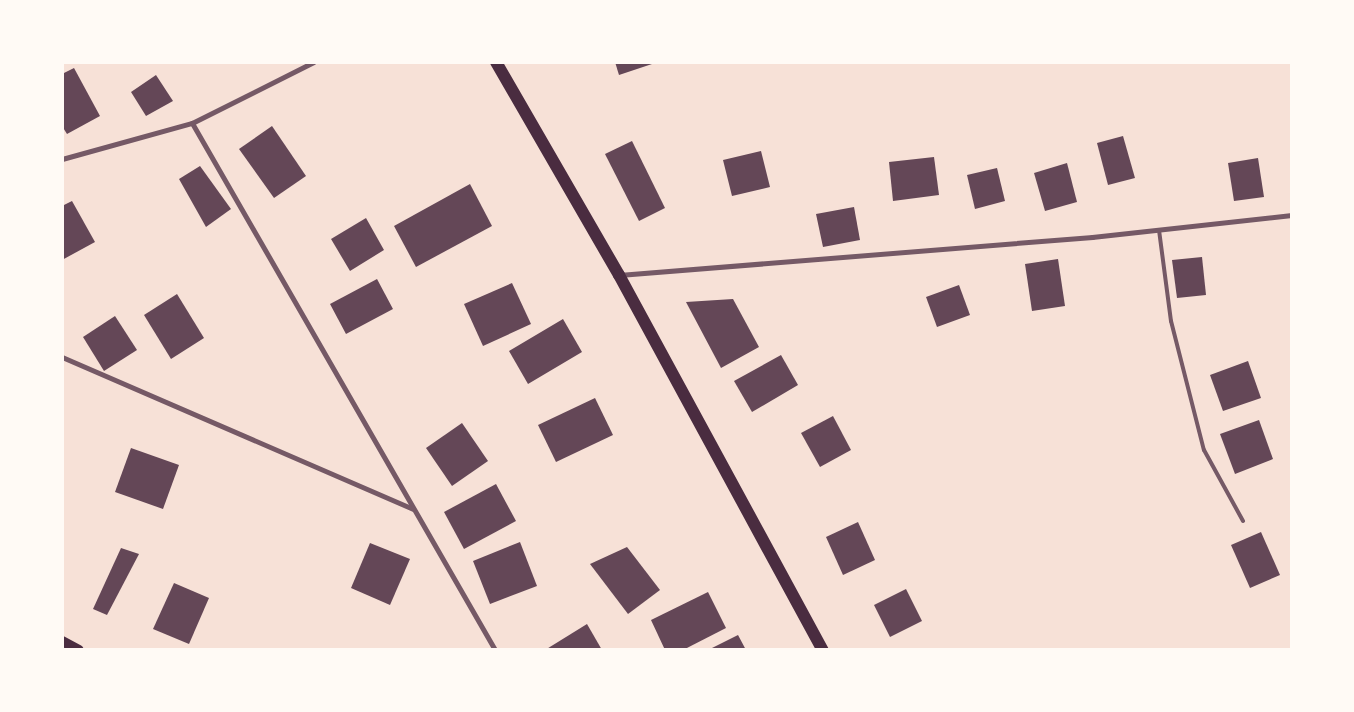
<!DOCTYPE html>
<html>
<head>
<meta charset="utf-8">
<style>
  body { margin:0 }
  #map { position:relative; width:1354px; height:712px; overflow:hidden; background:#f7e1d7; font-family:Literata,serif }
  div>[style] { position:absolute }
  .building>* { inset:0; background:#644757 }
  .service>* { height:4px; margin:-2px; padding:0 2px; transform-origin:2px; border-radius:2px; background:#755966 }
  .minor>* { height:5px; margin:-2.5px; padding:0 2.5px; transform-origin:2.5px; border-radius:2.5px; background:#755966 }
  .secondary>* { height:10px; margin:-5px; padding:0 5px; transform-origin:5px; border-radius:5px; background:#4a2c40 }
  .primary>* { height:12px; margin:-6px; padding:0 6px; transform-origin:6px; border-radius:6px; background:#4a2c40 }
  span { translate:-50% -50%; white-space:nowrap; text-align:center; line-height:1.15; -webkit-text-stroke:5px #fffaf5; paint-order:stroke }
  .frame { position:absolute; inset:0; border:64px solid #fffaf5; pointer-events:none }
</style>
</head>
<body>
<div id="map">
  <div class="building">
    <div style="clip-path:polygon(615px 62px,655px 62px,655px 63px,619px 75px)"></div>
    <div style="clip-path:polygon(74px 68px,100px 116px,67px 134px,62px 126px,62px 74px)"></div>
    <div style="clip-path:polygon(156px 75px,173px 101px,146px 116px,131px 92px)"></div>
    <div style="clip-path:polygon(272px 126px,306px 176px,274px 198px,239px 149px)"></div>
    <div style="clip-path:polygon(1123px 136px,1135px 178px,1108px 185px,1097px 143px)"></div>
    <div style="clip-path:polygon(632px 141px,665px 208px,639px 221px,605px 154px)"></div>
    <div style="clip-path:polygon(761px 151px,770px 187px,732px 196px,723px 160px)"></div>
    <div style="clip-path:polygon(934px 157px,939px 195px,893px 201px,889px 162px)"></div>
    <div style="clip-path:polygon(1258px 158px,1264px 197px,1234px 201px,1228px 163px)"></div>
    <div style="clip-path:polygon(1067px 163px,1077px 202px,1045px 211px,1034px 173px)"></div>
    <div style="clip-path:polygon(200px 166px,231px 209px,206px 227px,179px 179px)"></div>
    <div style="clip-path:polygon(997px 168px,1005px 201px,975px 209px,967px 175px)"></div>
    <div style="clip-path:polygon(470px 184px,492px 226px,416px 267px,394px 226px)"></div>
    <div style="clip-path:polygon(72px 201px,95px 242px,62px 260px,62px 206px)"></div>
    <div style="clip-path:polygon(854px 207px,860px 240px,823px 247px,816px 214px)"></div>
    <div style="clip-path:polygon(366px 218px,384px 250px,350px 271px,331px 239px)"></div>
    <div style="clip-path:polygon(1202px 257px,1206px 295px,1177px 298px,1172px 260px)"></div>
    <div style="clip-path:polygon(1058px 259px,1065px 306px,1032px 311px,1025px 264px)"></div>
    <div style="clip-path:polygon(377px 279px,393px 309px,346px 334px,330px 304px)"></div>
    <div style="clip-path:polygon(512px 283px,531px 324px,483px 346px,464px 304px)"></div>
    <div style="clip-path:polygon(959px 285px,970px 315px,937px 327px,926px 297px)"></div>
    <div style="clip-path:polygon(177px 294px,204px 338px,171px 359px,144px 315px)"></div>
    <div style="clip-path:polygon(733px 299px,759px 347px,721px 368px,686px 302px)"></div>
    <div style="clip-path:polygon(115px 316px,137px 350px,104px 371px,83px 337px)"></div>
    <div style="clip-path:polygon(563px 319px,582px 352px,528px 384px,509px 351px)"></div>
    <div style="clip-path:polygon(781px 355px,798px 385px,752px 412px,734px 381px)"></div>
    <div style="clip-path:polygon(1248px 361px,1261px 398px,1223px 411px,1210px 375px)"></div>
    <div style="clip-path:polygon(595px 398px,613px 435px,556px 462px,538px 425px)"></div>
    <div style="clip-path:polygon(833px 416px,851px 450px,820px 467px,801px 433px)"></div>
    <div style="clip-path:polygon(1259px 420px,1273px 459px,1235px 474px,1220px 434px)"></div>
    <div style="clip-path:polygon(462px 423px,488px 461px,452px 486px,426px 448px)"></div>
    <div style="clip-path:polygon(131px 448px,179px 465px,163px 509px,115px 492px)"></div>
    <div style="clip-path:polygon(496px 484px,516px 521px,464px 549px,444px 512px)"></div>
    <div style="clip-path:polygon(858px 522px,875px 560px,843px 575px,826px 537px)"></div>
    <div style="clip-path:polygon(1261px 532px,1280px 575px,1250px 588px,1231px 545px)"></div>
    <div style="clip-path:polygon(520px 542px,537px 586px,490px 604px,473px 561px)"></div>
    <div style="clip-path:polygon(370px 543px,410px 559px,390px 605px,351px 588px)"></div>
    <div style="clip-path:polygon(627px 547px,660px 590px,628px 614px,590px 564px)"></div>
    <div style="clip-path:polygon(121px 548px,139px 554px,107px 615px,93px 609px)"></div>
    <div style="clip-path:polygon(174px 583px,209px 598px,189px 644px,153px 629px)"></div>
    <div style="clip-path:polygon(906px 589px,922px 621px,890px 637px,874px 605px)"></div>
    <div style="clip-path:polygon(708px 592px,726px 628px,683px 650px,665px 650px,651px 620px)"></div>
    <div style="clip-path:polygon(587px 624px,602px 650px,545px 650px)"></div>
    <div style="clip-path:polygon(738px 635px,746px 650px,708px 650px)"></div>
  </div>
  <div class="service">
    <div style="left:1159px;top:230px;width:92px;rotate:82.5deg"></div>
    <div style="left:1171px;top:321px;width:133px;rotate:75.7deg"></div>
    <div style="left:1204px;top:450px;width:81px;rotate:61.2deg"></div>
  </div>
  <div class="minor">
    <div style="left:192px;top:123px;width:608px;rotate:60.1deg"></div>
    <div style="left:62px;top:159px;width:135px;rotate:-15.5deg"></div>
    <div style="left:192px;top:123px;width:136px;rotate:-26.6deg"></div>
    <div style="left:619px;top:275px;width:475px;rotate:-4.6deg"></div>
    <div style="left:1092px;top:237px;width:201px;rotate:-6.3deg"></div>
    <div style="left:62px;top:357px;width:382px;rotate:23.4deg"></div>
  </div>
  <div class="secondary">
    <div style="left:62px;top:641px;width:19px;rotate:28deg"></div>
  </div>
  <div class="primary">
    <div style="left:496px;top:62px;width:246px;rotate:60deg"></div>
    <div style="left:619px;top:275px;width:427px;rotate:61.5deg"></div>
  </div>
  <div class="frame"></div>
</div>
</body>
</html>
